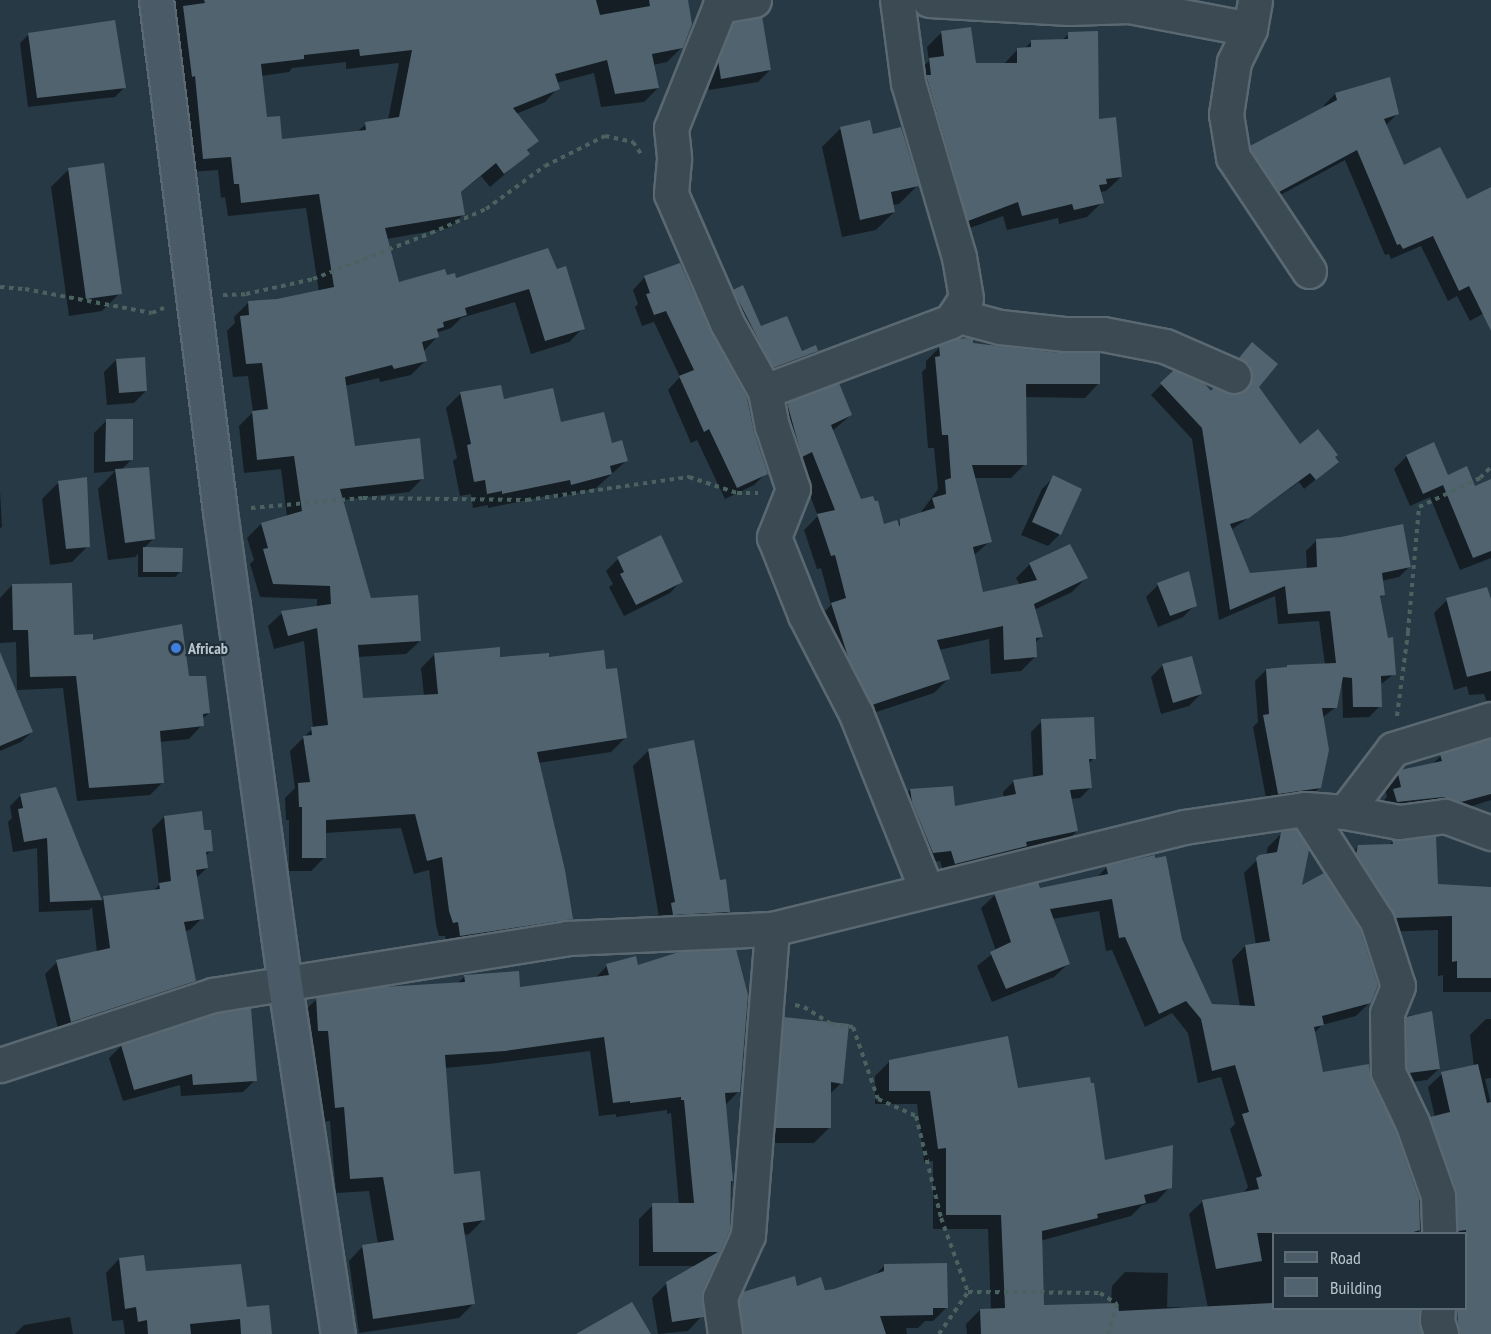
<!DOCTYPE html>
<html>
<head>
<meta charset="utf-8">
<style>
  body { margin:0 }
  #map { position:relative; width:1491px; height:1334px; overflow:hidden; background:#273944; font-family:"PT Sans Narrow",sans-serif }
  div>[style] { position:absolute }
  .shadow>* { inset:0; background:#0007 }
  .building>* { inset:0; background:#50636f }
  .path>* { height:4px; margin-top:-2px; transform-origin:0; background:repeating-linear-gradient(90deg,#4a6260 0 4.5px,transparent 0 9px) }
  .roads { filter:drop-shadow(2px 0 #5a6871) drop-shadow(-2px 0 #5a6871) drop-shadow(0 2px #5a6871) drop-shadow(0 -2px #5a6871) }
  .street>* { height:33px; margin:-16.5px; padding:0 16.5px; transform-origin:16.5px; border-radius:16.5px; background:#3c4a53 }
  .secondary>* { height:33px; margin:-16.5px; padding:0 16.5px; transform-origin:16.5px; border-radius:16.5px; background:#4a5a66 }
  .dots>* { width:16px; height:16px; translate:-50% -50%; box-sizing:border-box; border:3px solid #202f39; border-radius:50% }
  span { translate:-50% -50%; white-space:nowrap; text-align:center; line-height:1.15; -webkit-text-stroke:4.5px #202f39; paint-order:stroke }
  .poi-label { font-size:16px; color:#b9c5cd; font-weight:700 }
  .left { translate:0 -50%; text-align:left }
  .legend { position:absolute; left:1272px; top:1232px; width:195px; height:78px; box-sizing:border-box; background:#202f39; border:2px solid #5d6b74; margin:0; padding:8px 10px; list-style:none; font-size:18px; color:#b9c5cd }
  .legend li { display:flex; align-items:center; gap:12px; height:30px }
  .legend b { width:30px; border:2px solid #5d6b74 }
</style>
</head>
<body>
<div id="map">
  <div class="shadow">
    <div style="clip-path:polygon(evenodd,172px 0,686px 0,681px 48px,667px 62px,653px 65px,658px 88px,644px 102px,601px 107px,594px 73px,556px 83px,558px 88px,545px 102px,516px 114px,537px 141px,526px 152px,528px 154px,490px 187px,481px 176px,460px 193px,463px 215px,449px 228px,387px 239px,398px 284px,446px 277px,455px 280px,547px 250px,583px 328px,569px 342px,531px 354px,515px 302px,461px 318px,451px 328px,436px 333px,437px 337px,423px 352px,425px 361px,411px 375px,380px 382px,379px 378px,344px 386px,354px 448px,423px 478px,409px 492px,341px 500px,370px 599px,420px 641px,406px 654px,357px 657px,362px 699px,424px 696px,421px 668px,435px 654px,548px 659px,605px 671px,625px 738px,611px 752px,538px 763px,571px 918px,557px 932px,447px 949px,445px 936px,439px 936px,436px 925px,429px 870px,414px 874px,401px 828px,325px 833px,325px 857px,311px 871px,289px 871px,289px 820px,286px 820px,285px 798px,295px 788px,290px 751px,313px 728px,304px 641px,274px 649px,268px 626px,282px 613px,317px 608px,317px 599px,260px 597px,250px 564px,254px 560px,247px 538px,261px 524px,287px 517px,281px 469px,244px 473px,239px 426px,253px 412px,248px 376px,233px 377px,227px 331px,235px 323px,234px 317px,248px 303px,277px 301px,319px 292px,306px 208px,228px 216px,225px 197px,221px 198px,218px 170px,190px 172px,172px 0,346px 62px,346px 69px,399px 63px,388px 120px,366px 124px,357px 132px,281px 141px,266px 119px,261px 76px,289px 72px,292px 68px,346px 62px)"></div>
    <div style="clip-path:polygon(734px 24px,770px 70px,758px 82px,709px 90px,707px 73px,722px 36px)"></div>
    <div style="clip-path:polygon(942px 32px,974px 65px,1003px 65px,1018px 49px,1024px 49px,1031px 42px,1061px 41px,1069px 34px,1098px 121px,1121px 177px,1106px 191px,1100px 192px,1102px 202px,1087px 217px,1059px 224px,1058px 218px,1007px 230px,1003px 216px,953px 234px,915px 74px,929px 61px,927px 47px)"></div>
    <div style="clip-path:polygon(29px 34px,124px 88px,115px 97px,28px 107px,20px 43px)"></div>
    <div style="clip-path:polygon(1335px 94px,1397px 114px,1385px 126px,1403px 167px,1466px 201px,1491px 189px,1491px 309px,1470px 321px,1457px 296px,1448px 301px,1421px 246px,1391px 259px,1389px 254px,1385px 255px,1345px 160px,1267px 202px,1240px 159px,1251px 147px,1325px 108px,1324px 105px)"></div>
    <div style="clip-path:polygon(869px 122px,872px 136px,917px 186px,899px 204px,892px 205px,894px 212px,876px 230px,842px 237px,822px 147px,840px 129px)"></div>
    <div style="clip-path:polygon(69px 169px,120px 293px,102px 311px,69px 316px,51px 187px)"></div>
    <div style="clip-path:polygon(680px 265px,753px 432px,766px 473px,754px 485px,725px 499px,697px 440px,691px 443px,668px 390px,680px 377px,654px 322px,642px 326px,635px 307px,638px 304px,633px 290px,644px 278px)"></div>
    <div style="clip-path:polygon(734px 291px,760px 328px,801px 353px,816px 351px,806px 361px,763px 377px,723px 301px)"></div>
    <div style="clip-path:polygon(972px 344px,1098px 384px,1085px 398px,1025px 397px,1025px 464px,1011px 478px,974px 478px,990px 541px,973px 556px,982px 594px,1020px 585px,1016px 578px,1030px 564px,1086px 578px,1072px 592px,1034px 610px,1041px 637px,1035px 643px,1035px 657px,1021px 671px,991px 674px,989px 639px,939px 650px,948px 679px,934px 693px,858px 718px,818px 618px,831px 605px,821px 568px,817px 569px,804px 530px,818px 516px,798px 465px,773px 418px,787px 404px,838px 385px,851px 415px,832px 431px,861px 500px,883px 525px,897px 524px,919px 515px,938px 489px,934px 448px,928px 448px,922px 372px,926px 368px,926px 361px,940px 347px)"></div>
    <div style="clip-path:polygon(1252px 344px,1257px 387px,1299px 446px,1333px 457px,1337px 462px,1304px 489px,1299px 482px,1231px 530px,1249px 575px,1307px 570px,1306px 551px,1317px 540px,1410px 566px,1399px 577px,1381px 581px,1383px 595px,1379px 599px,1394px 674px,1380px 685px,1380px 706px,1369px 717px,1343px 718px,1342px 682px,1336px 707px,1322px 718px,1320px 787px,1309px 798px,1267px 804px,1253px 727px,1258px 722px,1255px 681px,1266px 670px,1325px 665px,1319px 621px,1278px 624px,1275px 596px,1219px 620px,1192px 439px,1151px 395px,1174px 372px,1211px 392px,1236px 396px,1241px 394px,1242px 385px,1229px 369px)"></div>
    <div style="clip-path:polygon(116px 360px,146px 391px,134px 403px,107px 405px,104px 372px)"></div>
    <div style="clip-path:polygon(500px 386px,502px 400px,611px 444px,626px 461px,596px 488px,557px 498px,556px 494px,488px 508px,488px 505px,473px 508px,471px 494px,460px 496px,453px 461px,457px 458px,446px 408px,460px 394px)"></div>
    <div style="clip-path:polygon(106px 421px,132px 459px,120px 471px,153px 539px,143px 549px,181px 571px,175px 577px,138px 577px,138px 554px,135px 557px,108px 560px,98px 489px,115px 471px,94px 473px,94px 433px)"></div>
    <div style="clip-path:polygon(1407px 456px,1474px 488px,1491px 481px,1491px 558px,1460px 570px,1430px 497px,1410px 506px,1394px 469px)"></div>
    <div style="clip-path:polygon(1054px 477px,1080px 489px,1059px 535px,1048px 546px,1021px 535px,1042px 489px)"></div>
    <div style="clip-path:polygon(58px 483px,88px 546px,72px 562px,50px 565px,42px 499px)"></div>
    <div style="clip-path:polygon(0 491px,2px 527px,0 528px)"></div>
    <div style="clip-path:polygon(660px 537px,681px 581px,670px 593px,624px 616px,609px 587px,613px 584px,606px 571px,618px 559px)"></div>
    <div style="clip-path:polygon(12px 585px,72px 636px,188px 678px,209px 713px,202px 719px,202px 725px,189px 739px,159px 742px,163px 782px,150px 795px,77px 801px,63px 688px,17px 690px,16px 642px,0 643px,0 598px)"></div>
    <div style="clip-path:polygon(1158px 585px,1195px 605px,1183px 617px,1158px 627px,1146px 597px)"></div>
    <div style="clip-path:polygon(1447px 600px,1491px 604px,1491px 714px,1484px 694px,1469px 695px,1467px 686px,1454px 690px,1434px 613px)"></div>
    <div style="clip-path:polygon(1163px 665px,1201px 694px,1189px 706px,1161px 714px,1151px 677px)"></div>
    <div style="clip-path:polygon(0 697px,32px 732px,21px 742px,0 751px)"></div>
    <div style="clip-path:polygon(1042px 721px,1094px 758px,1088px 764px,1091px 787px,1080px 798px,1070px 799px,1077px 831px,1066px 842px,944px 874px,940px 861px,923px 863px,900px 801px,910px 790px,954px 808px,1004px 798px,1003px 792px,1014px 781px,1033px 778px,1031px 732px)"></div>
    <div style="clip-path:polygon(1491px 740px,1491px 800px,1447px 814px,1381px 803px,1387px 797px,1385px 788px,1401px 772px,1432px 764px,1441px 756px)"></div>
    <div style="clip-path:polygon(649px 750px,728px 912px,712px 928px,655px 921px,659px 917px,633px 766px)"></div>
    <div style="clip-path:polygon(55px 789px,101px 901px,104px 898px,152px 892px,159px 885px,152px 829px,164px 817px,203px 832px,212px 850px,205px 856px,207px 868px,196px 878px,202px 918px,190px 930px,184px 931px,195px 980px,183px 992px,59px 1033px,45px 974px,57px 962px,97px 952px,92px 907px,89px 910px,39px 912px,37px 848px,13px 852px,8px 822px,12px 818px,10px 806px,21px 795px)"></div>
    <div style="clip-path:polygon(1282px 833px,1300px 888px,1370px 1002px,1356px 1016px,1322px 1025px,1314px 1033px,1322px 1074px,1370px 1081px,1418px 1200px,1419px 1234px,1274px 1234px,1274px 1308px,1421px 1334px,967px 1334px,966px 1324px,980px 1310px,991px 1310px,988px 1229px,933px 1229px,933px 1161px,924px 1162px,917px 1104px,875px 1104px,875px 1076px,889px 1062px,1017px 1089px,1104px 1162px,1170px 1187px,1156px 1202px,1142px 1205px,1131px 1216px,1040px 1241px,1043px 1306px,1111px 1305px,1112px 1286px,1125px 1272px,1168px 1273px,1167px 1307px,1208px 1308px,1189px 1214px,1203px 1201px,1243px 1193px,1248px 1187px,1230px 1129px,1235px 1124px,1221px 1077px,1198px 1083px,1188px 1033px,1172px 1013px,1145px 1027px,1112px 950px,1106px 951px,1099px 911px,1052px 919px,1068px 964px,1054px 977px,992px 1002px,977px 966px,996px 951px,981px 908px,995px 895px,1037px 884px,1039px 890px,1096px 878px,1107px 867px,1181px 939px,1211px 1005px,1240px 1007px,1232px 960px,1245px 946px,1256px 945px,1244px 873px,1260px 857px,1266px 856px,1268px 847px)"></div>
    <div style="clip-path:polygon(1393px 841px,1437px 886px,1491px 888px,1491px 992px,1443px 992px,1443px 975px,1438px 976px,1438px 930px,1381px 932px,1343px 861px,1358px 847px,1388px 846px)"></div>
    <div style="clip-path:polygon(607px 966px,637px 967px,739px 1091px,725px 1105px,732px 1181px,728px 1230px,701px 1290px,702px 1316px,688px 1331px,658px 1334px,652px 1298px,667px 1283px,697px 1266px,639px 1266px,639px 1219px,653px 1205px,679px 1205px,671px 1113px,667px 1114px,667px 1110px,616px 1117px,616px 1114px,599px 1116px,590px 1051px,489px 1064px,444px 1068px,453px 1176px,483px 1220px,469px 1234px,463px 1235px,473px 1304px,459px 1318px,359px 1333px,349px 1261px,363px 1246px,378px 1244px,369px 1191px,336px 1193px,330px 1121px,321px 1122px,314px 1045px,304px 1045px,302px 1013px,317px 999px,457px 984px,465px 976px,519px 988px,594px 979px)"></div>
    <div style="clip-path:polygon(1431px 1013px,1439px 1069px,1427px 1080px,1397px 1084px,1395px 1028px,1407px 1016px)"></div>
    <div style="clip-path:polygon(218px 1015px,255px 1080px,243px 1092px,181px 1096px,180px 1085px,123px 1101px,109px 1058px,121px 1046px)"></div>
    <div style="clip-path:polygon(784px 1019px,841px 1083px,829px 1095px,830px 1127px,814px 1143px,760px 1143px,769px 1034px)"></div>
    <div style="clip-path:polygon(1486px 1019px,1491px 1019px,1491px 1078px,1485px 1079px,1491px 1104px,1491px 1334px,1466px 1334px,1466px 1234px,1444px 1234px,1417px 1132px,1435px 1117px,1428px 1087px,1442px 1074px,1474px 1066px,1470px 1035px)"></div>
    <div style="clip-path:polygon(119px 1259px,145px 1272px,245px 1308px,270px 1334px,125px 1334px,123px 1320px,112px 1321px,106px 1273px)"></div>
    <div style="clip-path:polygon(884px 1266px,947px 1307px,933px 1321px,925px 1321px,918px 1328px,906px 1328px,907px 1334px,729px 1334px,729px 1308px,744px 1293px,796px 1288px,834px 1290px,874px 1276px)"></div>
    <div style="clip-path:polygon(70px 1317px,73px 1334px,15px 1334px,24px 1325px)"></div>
  </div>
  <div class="building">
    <div style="clip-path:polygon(evenodd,204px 0,596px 0,600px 15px,650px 6px,649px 0,688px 0,692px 24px,683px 48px,652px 54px,659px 88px,615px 94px,607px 60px,555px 74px,560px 89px,513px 108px,539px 141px,527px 150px,530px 154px,504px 174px,496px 163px,461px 192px,465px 215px,385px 228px,399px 282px,445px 269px,447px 275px,455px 273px,456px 278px,548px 248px,557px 269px,566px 266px,585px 329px,545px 341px,529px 289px,465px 308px,467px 315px,443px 322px,444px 327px,437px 329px,439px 337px,422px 342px,427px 361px,394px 369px,392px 365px,345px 377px,355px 446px,420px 438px,424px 479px,340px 489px,371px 598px,418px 595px,421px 641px,358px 645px,363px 698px,438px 694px,434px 653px,500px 647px,500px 657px,549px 653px,549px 657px,604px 650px,606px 669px,617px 668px,627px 738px,537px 752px,565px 870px,573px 919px,460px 936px,458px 922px,453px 923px,449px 911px,442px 857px,427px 861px,415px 814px,326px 820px,326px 858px,302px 858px,302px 807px,299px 807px,298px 783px,310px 782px,303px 736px,312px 735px,311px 727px,328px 725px,317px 628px,288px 636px,281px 611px,331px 604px,330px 586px,273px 584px,263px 549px,268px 548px,261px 523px,302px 511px,294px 456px,257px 460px,252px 411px,268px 409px,262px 363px,246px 364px,240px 316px,249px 315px,248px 301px,277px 299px,334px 287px,319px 194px,241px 203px,239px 184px,234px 184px,231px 157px,203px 159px,195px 76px,192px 77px,183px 6px,205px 3px,204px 0,359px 49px,360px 56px,412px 50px,399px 117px,365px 122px,366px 130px,282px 139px,280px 116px,267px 117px,261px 64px,304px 59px,304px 55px,359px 49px)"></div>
    <div style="clip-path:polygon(762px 16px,771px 70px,721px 79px,718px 60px,734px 23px)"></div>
    <div style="clip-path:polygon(115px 20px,126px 88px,37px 98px,28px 33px)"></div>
    <div style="clip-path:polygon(971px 27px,976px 63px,1017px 63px,1017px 48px,1031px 47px,1031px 40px,1068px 39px,1068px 32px,1098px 31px,1099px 119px,1116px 117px,1122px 177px,1106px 179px,1107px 184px,1099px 185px,1104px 203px,1074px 210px,1072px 204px,1022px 216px,1018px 202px,968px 221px,926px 75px,931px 75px,929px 58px,944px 56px,941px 31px)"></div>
    <div style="clip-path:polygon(1390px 77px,1399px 114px,1384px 119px,1404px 165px,1440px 147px,1467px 199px,1491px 187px,1491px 331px,1469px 286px,1459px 291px,1433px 236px,1403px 249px,1400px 244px,1397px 245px,1357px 150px,1279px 192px,1251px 150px,1250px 146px,1337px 100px,1335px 93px)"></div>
    <div style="clip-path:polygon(870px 120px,873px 134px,901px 127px,919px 186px,891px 192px,895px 212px,860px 220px,840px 127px)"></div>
    <div style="clip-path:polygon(104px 163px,122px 294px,86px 299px,68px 168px)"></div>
    <div style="clip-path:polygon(680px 263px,711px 332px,747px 398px,754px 432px,768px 474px,737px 488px,709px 429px,704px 432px,679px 376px,694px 370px,666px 311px,654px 315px,646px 294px,650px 293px,644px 276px)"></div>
    <div style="clip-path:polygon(743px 285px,761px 326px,787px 316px,802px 351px,816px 345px,818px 351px,773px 368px,733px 290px)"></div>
    <div style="clip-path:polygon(969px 338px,973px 339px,973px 343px,998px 346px,1062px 353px,1100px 353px,1100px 384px,1026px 384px,1027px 465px,972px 465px,992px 542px,973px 547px,983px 592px,1037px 580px,1029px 563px,1070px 544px,1088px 578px,1034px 604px,1043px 637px,1036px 638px,1037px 657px,1004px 660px,1003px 626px,937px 640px,950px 679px,872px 705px,849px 660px,831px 603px,846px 598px,835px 555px,831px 556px,817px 514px,835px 510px,812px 452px,802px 457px,787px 403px,839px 383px,852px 415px,831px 425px,861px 499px,873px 496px,875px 501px,878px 501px,884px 524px,897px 520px,900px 527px,900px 519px,935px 508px,932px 498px,946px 494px,945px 480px,951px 478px,948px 435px,942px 435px,935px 357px,940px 356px,939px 346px,956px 339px)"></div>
    <div style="clip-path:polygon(1252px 342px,1278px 364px,1259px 387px,1300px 444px,1318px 429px,1338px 455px,1335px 457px,1339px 462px,1316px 480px,1310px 473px,1249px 518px,1230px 524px,1250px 573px,1317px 567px,1316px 539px,1341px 537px,1403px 524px,1411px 567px,1382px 573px,1385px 595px,1380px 596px,1388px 638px,1393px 637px,1396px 675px,1381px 676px,1382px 707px,1353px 707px,1352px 678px,1343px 677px,1337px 708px,1322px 708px,1329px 750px,1321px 788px,1278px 794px,1263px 715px,1269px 714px,1266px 669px,1287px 667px,1287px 665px,1336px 663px,1330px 611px,1288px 614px,1285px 586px,1230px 610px,1202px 428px,1160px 383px,1174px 370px,1204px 383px,1211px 391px,1213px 388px,1236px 395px,1245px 391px,1251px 384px,1252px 373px,1249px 364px,1239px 358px)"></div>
    <div style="clip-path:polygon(145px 357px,147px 391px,119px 393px,116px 359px)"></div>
    <div style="clip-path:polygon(501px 385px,504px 399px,553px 388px,561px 422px,604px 412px,612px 443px,622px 440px,628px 461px,610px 466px,612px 474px,571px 485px,570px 480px,502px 494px,502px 491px,487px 494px,485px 480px,474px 482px,467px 445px,471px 444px,460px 392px)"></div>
    <div style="clip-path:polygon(106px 419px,133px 419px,133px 460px,105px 462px)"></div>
    <div style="clip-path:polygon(1434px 442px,1448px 475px,1467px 466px,1475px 486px,1491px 479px,1491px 551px,1473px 558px,1443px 485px,1423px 494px,1406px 455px)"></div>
    <div style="clip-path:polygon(149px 467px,155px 539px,125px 543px,115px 469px)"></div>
    <div style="clip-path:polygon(1053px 475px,1082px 489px,1061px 535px,1032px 522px)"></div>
    <div style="clip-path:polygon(87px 477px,90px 547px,66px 549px,58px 481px)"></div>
    <div style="clip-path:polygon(661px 535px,683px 582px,636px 605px,620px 574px,624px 572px,617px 557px)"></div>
    <div style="clip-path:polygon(143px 547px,183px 548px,182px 572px,143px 572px)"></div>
    <div style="clip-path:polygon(1189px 571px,1197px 606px,1170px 616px,1157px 583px)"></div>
    <div style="clip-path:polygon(72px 583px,74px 635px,93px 634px,93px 640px,182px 624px,189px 676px,206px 676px,210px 713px,203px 714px,204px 726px,160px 731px,164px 783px,89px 788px,76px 676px,30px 677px,28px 630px,13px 630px,12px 584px)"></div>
    <div style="clip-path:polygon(1487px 587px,1491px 599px,1491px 671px,1467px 677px,1446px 598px)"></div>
    <div style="clip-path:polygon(0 652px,33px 732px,0 746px)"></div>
    <div style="clip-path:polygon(1192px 656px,1202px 694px,1173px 703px,1162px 664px)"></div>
    <div style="clip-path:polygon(1094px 717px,1096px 759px,1089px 759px,1092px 788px,1070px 790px,1078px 831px,1026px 842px,1027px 846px,955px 864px,951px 851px,933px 853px,912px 802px,910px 789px,953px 786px,955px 806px,1016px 794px,1013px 780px,1043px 775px,1041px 719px)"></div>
    <div style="clip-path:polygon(1491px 739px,1491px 794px,1461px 802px,1443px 797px,1397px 802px,1393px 789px,1401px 787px,1398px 774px,1400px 770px,1442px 761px,1440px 754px)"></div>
    <div style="clip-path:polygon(694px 740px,720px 880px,726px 879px,730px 912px,673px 915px,671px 903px,675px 902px,648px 749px)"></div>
    <div style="clip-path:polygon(56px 787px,81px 850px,102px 900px,50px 902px,47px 838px,24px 842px,18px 809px,23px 808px,20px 794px)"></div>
    <div style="clip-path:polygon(202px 811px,204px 830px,211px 830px,213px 851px,206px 852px,208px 868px,196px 870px,204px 919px,184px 922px,196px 981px,71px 1022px,56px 960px,110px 948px,103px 896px,160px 889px,159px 883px,171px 881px,164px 816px)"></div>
    <div style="clip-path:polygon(1296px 829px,1309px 850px,1302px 885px,1324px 873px,1360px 929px,1378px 985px,1371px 1003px,1322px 1016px,1324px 1025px,1314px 1027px,1323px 1072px,1369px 1064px,1371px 1080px,1395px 1129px,1419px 1199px,1420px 1230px,1410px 1233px,1257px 1233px,1262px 1261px,1216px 1269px,1202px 1200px,1259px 1189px,1256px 1178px,1262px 1176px,1242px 1114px,1249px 1112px,1235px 1065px,1212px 1071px,1201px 1019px,1186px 1001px,1159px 1014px,1125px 937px,1119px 938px,1112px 899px,1050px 909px,1070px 964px,1006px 989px,990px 952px,1011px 942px,994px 893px,1038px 882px,1040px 888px,1108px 874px,1106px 866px,1155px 855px,1155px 858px,1166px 856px,1182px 939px,1212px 1004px,1255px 1006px,1245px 945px,1270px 941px,1256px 858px,1259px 855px,1277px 852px,1281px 832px)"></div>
    <div style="clip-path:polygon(1436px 836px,1438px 884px,1491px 887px,1491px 978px,1457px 978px,1457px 961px,1452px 962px,1452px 916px,1396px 918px,1356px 854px,1358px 845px,1393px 844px,1392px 840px)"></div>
    <div style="clip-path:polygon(736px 949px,748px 995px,740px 1092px,725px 1093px,733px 1181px,731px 1181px,730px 1230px,703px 1290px,704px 1317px,672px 1322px,666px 1282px,718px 1252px,653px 1252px,652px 1203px,694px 1203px,684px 1100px,681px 1100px,681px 1097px,630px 1103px,630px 1101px,613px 1103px,604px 1037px,505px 1051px,445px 1055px,454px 1174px,480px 1171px,485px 1220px,463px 1223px,475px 1304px,373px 1319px,362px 1245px,394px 1240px,383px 1177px,350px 1179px,344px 1107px,335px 1108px,328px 1031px,318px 1031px,316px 997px,382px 987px,465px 982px,464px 975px,519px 971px,520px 987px,609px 975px,606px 964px,636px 956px,638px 965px,679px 952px)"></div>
    <div style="clip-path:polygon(251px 1008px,257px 1081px,193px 1085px,192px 1074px,134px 1090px,121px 1045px,217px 1013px)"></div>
    <div style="clip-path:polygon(1432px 1011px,1440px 1069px,1409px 1073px,1407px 1068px,1406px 1017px)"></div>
    <div style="clip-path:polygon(784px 1017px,849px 1024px,843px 1084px,831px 1082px,831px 1128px,775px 1128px)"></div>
    <div style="clip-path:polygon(1008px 1036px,1018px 1088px,1090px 1077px,1091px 1083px,1094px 1083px,1105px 1160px,1173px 1145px,1172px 1188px,1144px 1195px,1146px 1203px,1097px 1214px,1098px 1218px,1042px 1231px,1044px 1305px,1118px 1303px,1119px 1311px,1274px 1303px,1274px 1308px,1419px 1308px,1422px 1334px,981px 1334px,980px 1309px,1005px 1308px,1001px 1215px,946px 1215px,946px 1148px,938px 1149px,930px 1091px,889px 1091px,889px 1060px)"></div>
    <div style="clip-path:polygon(1478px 1064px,1487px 1103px,1491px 1102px,1491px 1334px,1459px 1334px,1457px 1308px,1466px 1308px,1466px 1230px,1458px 1231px,1456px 1190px,1430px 1117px,1450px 1112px,1441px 1072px)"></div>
    <div style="clip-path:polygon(144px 1255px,146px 1271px,241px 1264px,247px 1307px,269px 1305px,272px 1334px,241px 1334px,240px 1319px,190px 1324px,191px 1334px,148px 1334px,147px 1320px,138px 1322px,136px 1307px,125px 1309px,119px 1258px)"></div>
    <div style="clip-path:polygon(947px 1263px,948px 1308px,933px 1308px,933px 1315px,880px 1316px,886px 1334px,743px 1334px,739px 1300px,743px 1292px,795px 1276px,797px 1286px,821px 1277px,825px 1290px,834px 1289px,884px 1271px,884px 1264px)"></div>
    <div style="clip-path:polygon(632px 1302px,651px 1334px,576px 1334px)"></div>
  </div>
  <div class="path">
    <div style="left:0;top:287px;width:25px;rotate:5deg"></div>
    <div style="left:25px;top:289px;width:129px;rotate:10.7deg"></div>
    <div style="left:152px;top:313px;width:13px;rotate:-23deg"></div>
    <div style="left:223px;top:295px;width:23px;rotate:-2deg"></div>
    <div style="left:246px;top:294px;width:69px;rotate:-12.6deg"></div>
    <div style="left:313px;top:279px;width:127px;rotate:-21.3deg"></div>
    <div style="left:431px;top:233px;width:60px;rotate:-23.6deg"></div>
    <div style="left:486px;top:209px;width:73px;rotate:-36.1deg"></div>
    <div style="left:545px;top:166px;width:67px;rotate:-26.6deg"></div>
    <div style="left:605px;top:136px;width:29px;rotate:12deg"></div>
    <div style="left:633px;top:142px;width:14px;rotate:56deg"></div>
    <div style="left:251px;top:508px;width:112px;rotate:-5.1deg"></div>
    <div style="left:363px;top:498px;width:164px;rotate:0.7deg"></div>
    <div style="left:527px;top:500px;width:164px;rotate:-8.1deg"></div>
    <div style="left:689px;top:477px;width:51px;rotate:18.4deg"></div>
    <div style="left:737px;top:493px;width:21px"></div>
    <div style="left:1397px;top:716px;width:85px;rotate:-82.5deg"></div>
    <div style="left:1408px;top:632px;width:125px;rotate:-85deg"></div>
    <div style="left:1419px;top:507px;width:68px;rotate:-25.4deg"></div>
    <div style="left:1480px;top:478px;width:16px;rotate:-45deg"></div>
    <div style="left:795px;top:1005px;width:9px;rotate:13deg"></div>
    <div style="left:804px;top:1007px;width:32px;rotate:32deg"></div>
    <div style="left:831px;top:1024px;width:22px;rotate:8deg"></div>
    <div style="left:853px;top:1027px;width:76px;rotate:70.9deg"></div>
    <div style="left:878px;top:1099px;width:42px;rotate:24.1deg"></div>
    <div style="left:916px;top:1116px;width:105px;rotate:76.2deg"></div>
    <div style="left:941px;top:1218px;width:79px;rotate:70deg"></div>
    <div style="left:968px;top:1292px;width:132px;rotate:0.4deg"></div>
    <div style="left:1100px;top:1293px;width:20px;rotate:33deg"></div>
    <div style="left:1117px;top:1304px;width:31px;rotate:107deg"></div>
    <div style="left:939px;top:1334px;width:51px;rotate:-55.4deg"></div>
  </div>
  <div class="roads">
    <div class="street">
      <div style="left:754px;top:0;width:35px;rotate:170deg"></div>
      <div style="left:720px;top:6px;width:131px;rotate:111.9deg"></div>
      <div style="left:671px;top:128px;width:31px;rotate:84deg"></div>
      <div style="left:674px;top:159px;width:35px;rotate:95deg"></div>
      <div style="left:671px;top:194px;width:141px;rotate:66.5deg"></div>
      <div style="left:727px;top:323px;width:78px;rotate:60.8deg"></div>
      <div style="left:765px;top:391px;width:36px;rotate:79deg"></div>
      <div style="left:772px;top:426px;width:66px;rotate:71.6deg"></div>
      <div style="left:793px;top:489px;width:52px;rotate:111.6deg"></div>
      <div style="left:774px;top:537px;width:84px;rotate:68.3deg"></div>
      <div style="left:805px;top:615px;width:111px;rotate:62.7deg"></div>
      <div style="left:856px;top:714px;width:188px;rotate:68.2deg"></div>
      <div style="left:929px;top:0;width:140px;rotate:3.3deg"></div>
      <div style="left:1069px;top:8px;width:60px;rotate:-1.9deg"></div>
      <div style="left:1129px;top:6px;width:123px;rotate:10.8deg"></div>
      <div style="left:1250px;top:29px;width:29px;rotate:-80deg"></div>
      <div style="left:1250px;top:29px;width:37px;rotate:116deg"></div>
      <div style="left:1234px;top:62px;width:53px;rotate:98.7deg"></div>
      <div style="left:1226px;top:114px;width:44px;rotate:80.8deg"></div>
      <div style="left:1233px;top:157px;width:137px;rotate:56.3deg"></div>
      <div style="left:955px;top:315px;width:47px;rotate:14.9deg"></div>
      <div style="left:1000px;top:327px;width:64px;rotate:6.2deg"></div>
      <div style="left:1064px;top:334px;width:39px"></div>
      <div style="left:1103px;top:334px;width:63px;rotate:11deg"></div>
      <div style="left:1165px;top:346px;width:75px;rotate:23.5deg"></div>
      <div style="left:765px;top:391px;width:199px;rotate:-20.6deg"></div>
      <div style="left:951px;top:321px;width:27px;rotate:-57deg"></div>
      <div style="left:966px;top:298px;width:42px;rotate:-99.7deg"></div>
      <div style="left:959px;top:257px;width:181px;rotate:-106.3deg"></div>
      <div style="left:908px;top:83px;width:84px;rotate:-97.5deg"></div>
      <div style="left:1305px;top:809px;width:133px;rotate:57.3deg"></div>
      <div style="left:1377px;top:921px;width:68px;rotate:72.1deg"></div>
      <div style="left:1398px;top:986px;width:29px;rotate:112deg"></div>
      <div style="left:1387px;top:1013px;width:59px;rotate:89deg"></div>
      <div style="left:1388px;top:1072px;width:55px;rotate:64.4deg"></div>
      <div style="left:1412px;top:1122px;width:78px;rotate:70.6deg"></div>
      <div style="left:1438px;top:1196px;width:38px;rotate:88deg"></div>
      <div style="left:1345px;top:812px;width:55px;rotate:10.5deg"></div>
      <div style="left:1399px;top:822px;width:46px;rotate:-7.4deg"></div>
      <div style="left:1445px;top:816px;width:49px;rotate:20.3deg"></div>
      <div style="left:0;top:1065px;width:224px;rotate:-18.2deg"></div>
      <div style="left:213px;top:995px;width:359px;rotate:-9.1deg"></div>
      <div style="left:567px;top:938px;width:205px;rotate:-2.5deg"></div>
      <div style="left:772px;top:929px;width:424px;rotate:-13.9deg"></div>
      <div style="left:1184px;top:827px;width:122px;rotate:-8.5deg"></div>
      <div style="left:1305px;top:809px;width:40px;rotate:4.3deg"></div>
      <div style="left:1345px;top:812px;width:79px;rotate:-52.7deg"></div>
      <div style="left:1393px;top:749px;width:102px;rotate:-17deg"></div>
      <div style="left:1438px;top:1308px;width:12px;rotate:95deg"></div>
      <div style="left:1437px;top:1320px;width:15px;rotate:74deg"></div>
      <div style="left:725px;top:1334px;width:37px;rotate:-98deg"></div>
      <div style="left:720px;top:1297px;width:68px;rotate:-65.7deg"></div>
      <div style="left:748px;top:1235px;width:307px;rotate:-85.5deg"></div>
    </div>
    <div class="secondary">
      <div style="left:156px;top:0;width:515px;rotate:82.86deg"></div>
      <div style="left:220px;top:511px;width:478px;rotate:82.2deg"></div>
      <div style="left:285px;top:985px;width:353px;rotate:81.4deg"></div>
    </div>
  </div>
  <div class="dots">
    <div style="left:176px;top:648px;background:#3f7fe0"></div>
  </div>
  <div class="poi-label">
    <span class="left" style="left:188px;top:648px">Africab</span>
  </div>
  <ul class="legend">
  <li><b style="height:8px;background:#4a5a66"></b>Road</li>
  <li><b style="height:16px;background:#50636f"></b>Building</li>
  </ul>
</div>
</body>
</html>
